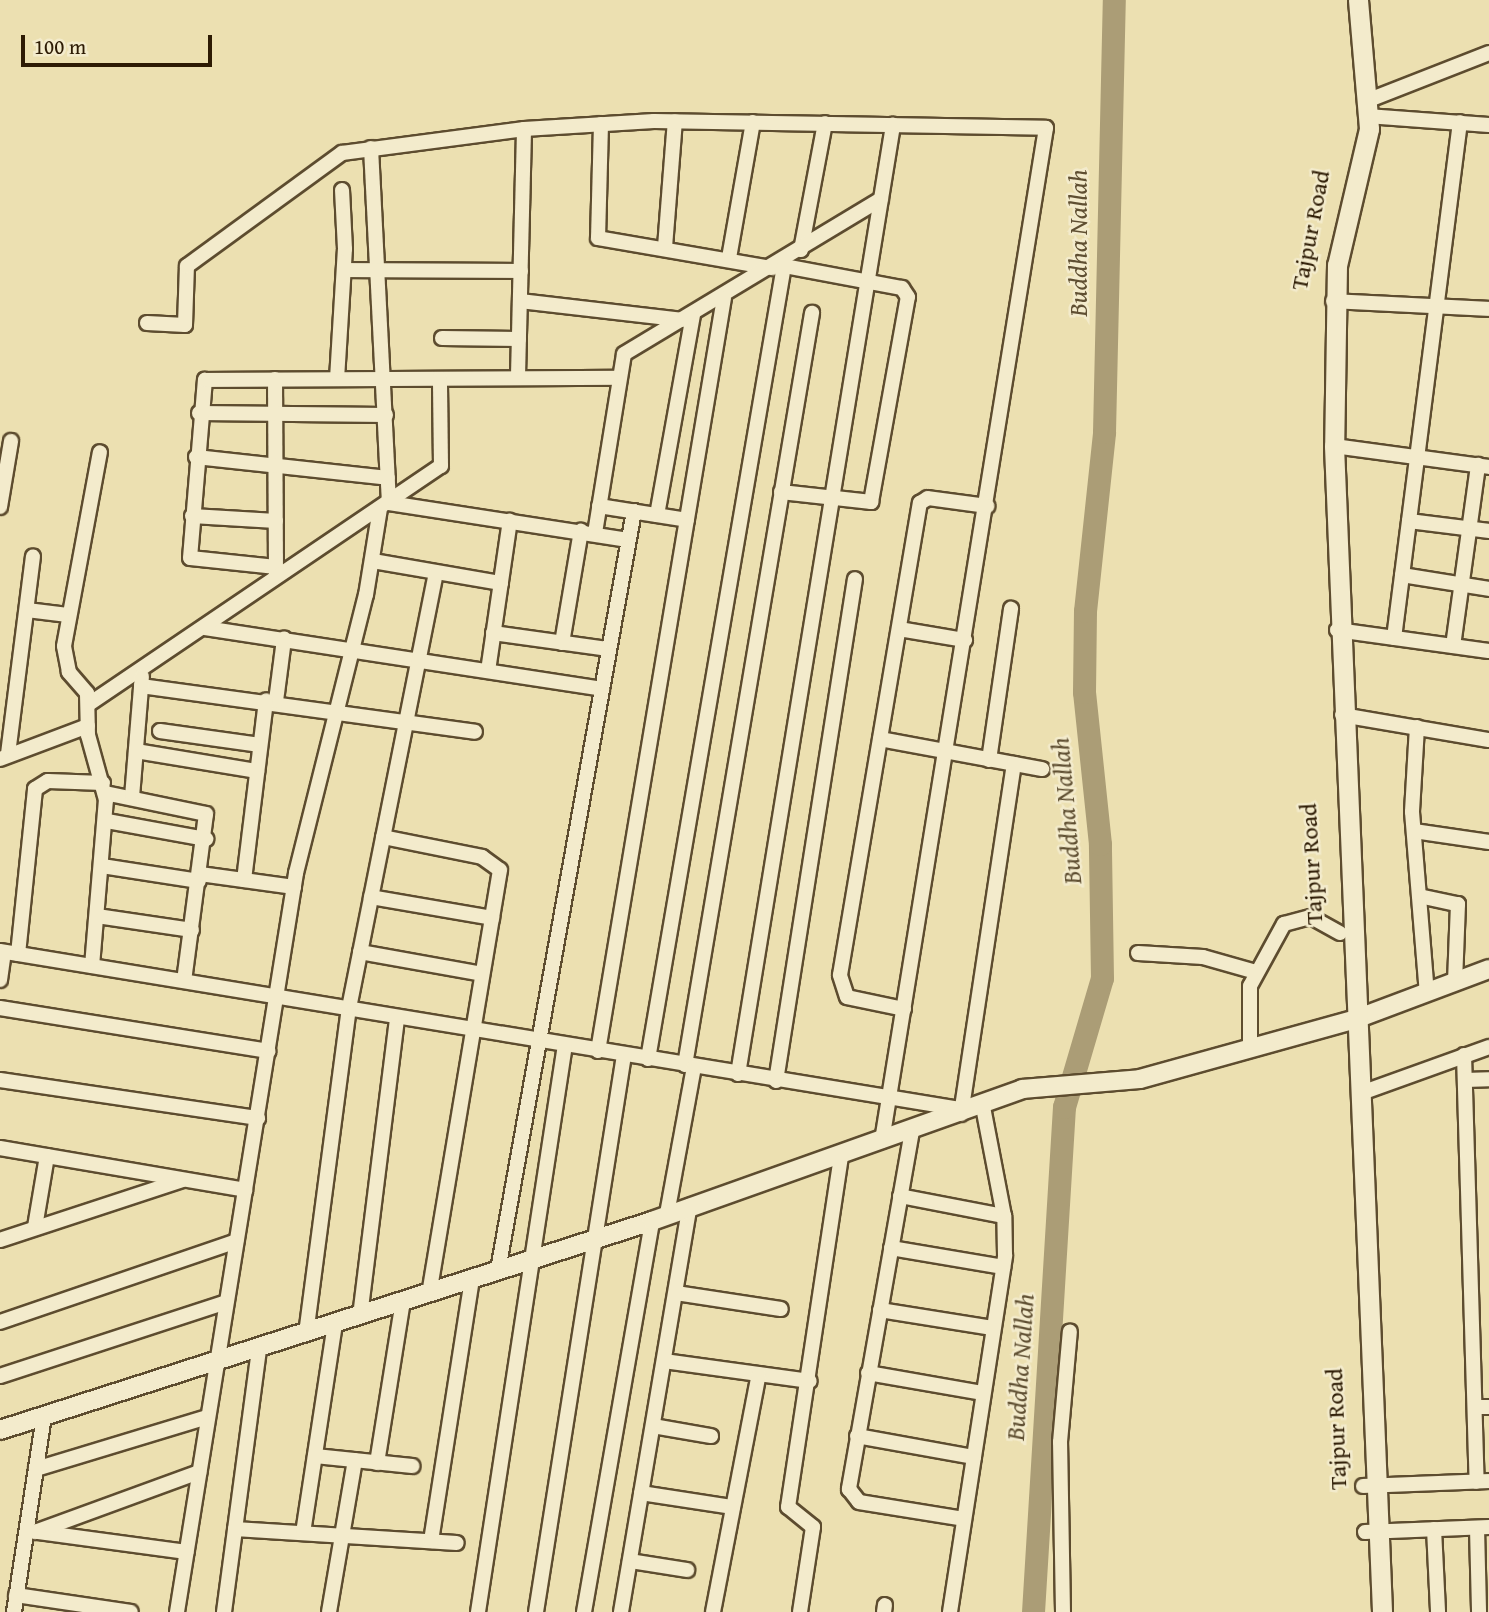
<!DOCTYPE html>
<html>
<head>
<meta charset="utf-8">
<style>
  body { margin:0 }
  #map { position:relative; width:1489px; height:1612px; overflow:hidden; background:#ece0b1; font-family:"Gentium Book Plus",serif }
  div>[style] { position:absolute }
  .river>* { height:23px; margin:-11.5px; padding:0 11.5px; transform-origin:11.5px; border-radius:11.5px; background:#ab9d76 }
  .roads { filter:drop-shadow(2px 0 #5d4c2f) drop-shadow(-2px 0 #5d4c2f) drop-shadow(0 2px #5d4c2f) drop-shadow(0 -2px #5d4c2f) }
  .minor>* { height:14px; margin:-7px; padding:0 7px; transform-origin:7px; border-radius:7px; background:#f3ebcc }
  .tertiary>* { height:18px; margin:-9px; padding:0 9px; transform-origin:9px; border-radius:9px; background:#f3ebcc }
  .secondary>* { height:19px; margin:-9.5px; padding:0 9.5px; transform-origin:9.5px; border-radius:9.5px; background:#f3ebcc }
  span { translate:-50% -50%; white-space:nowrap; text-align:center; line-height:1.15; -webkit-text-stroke:5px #f3ebcc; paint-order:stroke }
  .street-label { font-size:24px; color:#2d1b04 }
  .water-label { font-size:26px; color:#5f4f32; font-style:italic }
  .scale { position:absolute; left:21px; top:35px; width:191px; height:32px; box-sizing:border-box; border:4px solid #2d1b04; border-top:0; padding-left:9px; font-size:21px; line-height:24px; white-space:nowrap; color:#2d1b04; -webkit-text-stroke:5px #f3ebcc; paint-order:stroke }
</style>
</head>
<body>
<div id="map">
  <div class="river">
    <div style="left:1033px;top:1612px;width:506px;rotate:-86.49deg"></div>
    <div style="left:1064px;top:1107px;width:134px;rotate:-73.6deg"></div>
    <div style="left:1102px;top:978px;width:134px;rotate:-90.9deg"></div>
    <div style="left:1100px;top:844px;width:153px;rotate:-96deg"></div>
    <div style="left:1084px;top:692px;width:81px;rotate:-89.3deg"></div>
    <div style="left:1085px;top:611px;width:180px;rotate:-83.9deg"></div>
    <div style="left:1104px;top:432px;width:432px;rotate:-88.7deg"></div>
  </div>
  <div class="roads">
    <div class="minor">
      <div style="left:1369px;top:100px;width:129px;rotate:-21.4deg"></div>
      <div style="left:1367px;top:116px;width:122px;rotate:4.2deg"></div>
      <div style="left:601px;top:124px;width:114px;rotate:91.5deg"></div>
      <div style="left:598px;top:238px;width:177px;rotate:9.8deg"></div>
      <div style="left:371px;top:148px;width:355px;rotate:87.1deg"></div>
      <div style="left:389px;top:503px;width:242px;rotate:8.8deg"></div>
      <div style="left:665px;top:247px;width:126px;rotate:-85.5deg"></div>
      <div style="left:801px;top:250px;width:129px;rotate:-79.3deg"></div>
      <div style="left:729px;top:258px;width:138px;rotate:-80deg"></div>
      <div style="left:344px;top:270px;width:177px;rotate:0.3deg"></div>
      <div style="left:520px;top:301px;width:164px;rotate:6.6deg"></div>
      <div style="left:1333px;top:301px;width:156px;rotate:2.9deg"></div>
      <div style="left:147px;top:323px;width:38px;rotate:3deg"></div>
      <div style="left:185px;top:325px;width:59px;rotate:-88.1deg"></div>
      <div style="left:187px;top:266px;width:192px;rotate:-36.1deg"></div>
      <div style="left:342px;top:153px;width:184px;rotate:-7.5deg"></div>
      <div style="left:524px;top:129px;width:130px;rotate:-3.5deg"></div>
      <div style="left:654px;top:121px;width:392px;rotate:1deg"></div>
      <div style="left:1046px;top:128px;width:1026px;rotate:99.2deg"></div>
      <div style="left:442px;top:338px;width:77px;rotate:0.7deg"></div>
      <div style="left:518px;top:376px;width:247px;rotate:-88.6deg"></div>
      <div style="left:275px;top:379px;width:195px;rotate:89.7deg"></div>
      <div style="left:337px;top:379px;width:130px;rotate:-86.5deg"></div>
      <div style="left:345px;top:249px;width:59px;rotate:-92.9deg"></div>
      <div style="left:199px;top:413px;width:187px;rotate:0.6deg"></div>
      <div style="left:1334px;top:446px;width:156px;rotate:7.7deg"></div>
      <div style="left:196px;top:457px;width:193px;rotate:6.2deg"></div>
      <div style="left:781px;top:492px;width:91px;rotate:6.3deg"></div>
      <div style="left:871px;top:502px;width:208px;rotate:-79.8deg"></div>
      <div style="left:908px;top:297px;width:11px;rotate:-124deg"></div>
      <div style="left:902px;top:288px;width:120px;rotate:-169.4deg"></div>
      <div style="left:599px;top:506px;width:89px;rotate:9deg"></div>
      <div style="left:0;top:507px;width:67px;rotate:-80.5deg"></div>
      <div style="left:657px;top:515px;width:203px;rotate:-79.8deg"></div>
      <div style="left:192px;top:516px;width:84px;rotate:3.4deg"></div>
      <div style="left:1409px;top:521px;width:81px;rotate:7.1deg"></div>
      <div style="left:595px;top:533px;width:181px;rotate:-80.8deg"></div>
      <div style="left:624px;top:354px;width:300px;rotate:-31.1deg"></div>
      <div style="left:373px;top:561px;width:130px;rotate:9.8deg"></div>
      <div style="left:276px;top:567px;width:86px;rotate:-174deg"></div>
      <div style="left:190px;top:558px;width:179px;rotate:-85.2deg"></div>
      <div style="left:205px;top:380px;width:414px;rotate:-0.3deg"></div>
      <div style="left:1402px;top:575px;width:88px;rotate:9.1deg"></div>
      <div style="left:27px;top:610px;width:39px;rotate:7deg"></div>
      <div style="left:205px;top:628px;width:402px;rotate:8.7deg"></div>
      <div style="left:899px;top:629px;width:67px;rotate:9.5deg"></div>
      <div style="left:1337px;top:630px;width:153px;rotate:7.9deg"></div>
      <div style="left:493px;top:633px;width:117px;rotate:7.9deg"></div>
      <div style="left:1394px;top:638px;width:520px;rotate:-82.71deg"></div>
      <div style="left:562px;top:643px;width:114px;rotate:-80.4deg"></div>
      <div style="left:1453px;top:646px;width:183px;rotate:-82.1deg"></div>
      <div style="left:488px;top:671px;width:152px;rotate:-81.7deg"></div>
      <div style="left:141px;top:686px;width:337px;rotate:7.8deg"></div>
      <div style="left:276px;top:701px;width:63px;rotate:-82.6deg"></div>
      <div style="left:89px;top:704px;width:425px;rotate:-34.1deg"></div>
      <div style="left:441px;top:466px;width:87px;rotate:-90.7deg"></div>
      <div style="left:1342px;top:715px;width:149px;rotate:9.7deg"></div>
      <div style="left:1417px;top:727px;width:85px;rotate:93.4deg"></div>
      <div style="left:1412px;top:812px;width:182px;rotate:85.3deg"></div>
      <div style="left:160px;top:731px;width:101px;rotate:8deg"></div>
      <div style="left:880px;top:739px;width:165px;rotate:10.5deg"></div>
      <div style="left:136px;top:751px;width:123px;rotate:9.4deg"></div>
      <div style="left:8px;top:754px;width:199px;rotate:-82.8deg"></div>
      <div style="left:0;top:759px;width:94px;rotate:-20.6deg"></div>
      <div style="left:989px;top:760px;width:153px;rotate:-81.7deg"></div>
      <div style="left:105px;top:793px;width:103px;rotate:11.7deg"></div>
      <div style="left:206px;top:814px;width:168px;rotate:97.5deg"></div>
      <div style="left:132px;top:797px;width:121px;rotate:-85.3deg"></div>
      <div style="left:107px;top:821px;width:101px;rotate:10.3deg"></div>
      <div style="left:1414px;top:831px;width:76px;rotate:8.3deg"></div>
      <div style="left:383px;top:837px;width:101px;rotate:11.4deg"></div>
      <div style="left:482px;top:857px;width:22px;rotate:36deg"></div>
      <div style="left:500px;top:870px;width:429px;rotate:99.5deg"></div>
      <div style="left:102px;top:866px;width:98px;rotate:8.8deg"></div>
      <div style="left:200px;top:874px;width:95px;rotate:7.9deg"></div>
      <div style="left:244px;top:880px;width:181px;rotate:-83deg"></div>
      <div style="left:1419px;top:896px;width:40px;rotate:12deg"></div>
      <div style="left:1458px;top:904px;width:78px;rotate:92.2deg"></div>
      <div style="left:371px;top:897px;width:123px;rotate:9.8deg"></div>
      <div style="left:97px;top:916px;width:96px;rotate:8.4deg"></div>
      <div style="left:0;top:951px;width:974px;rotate:9.34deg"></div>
      <div style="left:360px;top:952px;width:124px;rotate:10.2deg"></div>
      <div style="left:1138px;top:953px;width:65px;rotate:3.5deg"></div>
      <div style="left:1203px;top:957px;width:55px;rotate:15.8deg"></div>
      <div style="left:18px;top:954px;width:166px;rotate:-84.1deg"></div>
      <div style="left:35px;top:789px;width:15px;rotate:-32deg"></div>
      <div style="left:48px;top:781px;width:55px;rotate:2.1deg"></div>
      <div style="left:92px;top:966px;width:167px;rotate:-85.2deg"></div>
      <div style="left:106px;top:800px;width:67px;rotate:-105.5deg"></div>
      <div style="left:88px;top:735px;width:42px;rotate:-91.4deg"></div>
      <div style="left:87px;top:693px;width:28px;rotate:-131deg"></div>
      <div style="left:69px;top:672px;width:26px;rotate:-101deg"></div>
      <div style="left:64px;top:646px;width:197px;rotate:-79.5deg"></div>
      <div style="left:0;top:980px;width:28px;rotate:-82deg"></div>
      <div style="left:0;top:1008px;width:272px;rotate:9.1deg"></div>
      <div style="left:904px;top:1009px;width:58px;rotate:-168.1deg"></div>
      <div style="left:847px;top:997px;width:23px;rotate:-108deg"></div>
      <div style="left:840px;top:975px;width:479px;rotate:-80.4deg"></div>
      <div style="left:920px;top:503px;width:9px;rotate:-32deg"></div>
      <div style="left:928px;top:498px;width:60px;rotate:7.7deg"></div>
      <div style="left:1250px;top:1049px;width:63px;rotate:-90deg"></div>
      <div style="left:1250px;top:986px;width:71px;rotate:-61.3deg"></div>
      <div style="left:1284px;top:924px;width:28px;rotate:-15deg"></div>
      <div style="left:1311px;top:917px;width:33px;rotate:29deg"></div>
      <div style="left:598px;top:1051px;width:763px;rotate:-80.5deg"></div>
      <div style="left:1464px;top:1055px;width:427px;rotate:88.3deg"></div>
      <div style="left:648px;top:1059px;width:811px;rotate:-80.27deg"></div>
      <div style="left:685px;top:1065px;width:763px;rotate:-80.41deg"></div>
      <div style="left:738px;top:1074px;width:962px;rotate:-80.72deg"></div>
      <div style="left:0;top:1080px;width:261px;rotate:8.4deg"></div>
      <div style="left:1465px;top:1080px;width:24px;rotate:-2deg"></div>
      <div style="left:776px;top:1081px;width:508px;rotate:-81.06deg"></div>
      <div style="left:1364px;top:1092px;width:133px;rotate:-19.8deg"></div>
      <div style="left:961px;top:1114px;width:354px;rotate:-81.4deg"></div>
      <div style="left:912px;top:1131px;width:364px;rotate:100deg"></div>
      <div style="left:849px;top:1489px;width:16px;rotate:52deg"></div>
      <div style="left:859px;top:1502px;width:106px;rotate:9.2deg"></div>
      <div style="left:0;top:1148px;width:249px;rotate:9.7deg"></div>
      <div style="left:900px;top:1196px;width:106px;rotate:10.9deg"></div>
      <div style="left:667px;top:1214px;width:149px;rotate:-79.6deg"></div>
      <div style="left:35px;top:1227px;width:72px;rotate:-80.4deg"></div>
      <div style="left:0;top:1240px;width:192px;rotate:-18.2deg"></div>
      <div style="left:891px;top:1248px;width:114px;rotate:9.6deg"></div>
      <div style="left:498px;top:1270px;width:771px;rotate:-79.84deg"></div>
      <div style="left:676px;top:1293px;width:106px;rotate:8.7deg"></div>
      <div style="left:880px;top:1310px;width:114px;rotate:9.1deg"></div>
      <div style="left:360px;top:1316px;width:301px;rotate:-82.9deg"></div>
      <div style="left:0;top:1322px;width:250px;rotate:-18.9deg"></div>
      <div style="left:306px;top:1334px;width:329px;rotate:-82.5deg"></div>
      <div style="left:349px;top:1008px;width:444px;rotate:-78.7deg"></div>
      <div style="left:664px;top:1361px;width:147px;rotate:7.8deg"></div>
      <div style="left:868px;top:1373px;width:117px;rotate:9.9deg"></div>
      <div style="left:0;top:1376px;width:238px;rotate:-18.1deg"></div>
      <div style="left:1475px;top:1407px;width:14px"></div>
      <div style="left:653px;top:1426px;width:59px;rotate:9.8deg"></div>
      <div style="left:857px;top:1436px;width:119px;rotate:10.2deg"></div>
      <div style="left:315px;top:1456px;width:98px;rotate:5.9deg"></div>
      <div style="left:377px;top:1463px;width:164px;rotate:-80.9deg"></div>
      <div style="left:36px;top:1469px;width:179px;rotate:-16.9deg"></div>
      <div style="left:1363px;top:1486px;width:126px;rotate:-2.3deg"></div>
      <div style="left:641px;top:1493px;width:93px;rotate:8.7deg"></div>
      <div style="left:1477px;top:1528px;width:84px;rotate:88.6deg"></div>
      <div style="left:235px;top:1529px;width:222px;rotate:3.6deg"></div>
      <div style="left:1434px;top:1529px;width:83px;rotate:87.2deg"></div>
      <div style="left:31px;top:1531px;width:157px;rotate:7.7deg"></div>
      <div style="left:35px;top:1532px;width:175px;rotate:-20.1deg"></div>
      <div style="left:1365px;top:1532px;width:124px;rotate:-2.3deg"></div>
      <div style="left:303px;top:1533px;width:211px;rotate:-81.3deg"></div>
      <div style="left:431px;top:1541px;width:266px;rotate:-81.1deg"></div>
      <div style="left:630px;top:1561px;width:58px;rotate:9deg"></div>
      <div style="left:16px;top:1595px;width:116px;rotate:8.4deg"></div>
      <div style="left:14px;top:1612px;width:198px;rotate:-81.3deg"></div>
      <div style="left:177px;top:1612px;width:749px;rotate:-80.85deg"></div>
      <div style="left:296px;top:873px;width:287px;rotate:-75.9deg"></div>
      <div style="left:366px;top:595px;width:87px;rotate:-80.8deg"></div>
      <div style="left:224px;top:1612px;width:264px;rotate:-82.4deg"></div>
      <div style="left:329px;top:1612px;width:154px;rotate:-80.3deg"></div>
      <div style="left:478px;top:1612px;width:574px;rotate:-81.28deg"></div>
      <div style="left:536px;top:1612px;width:564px;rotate:-81.02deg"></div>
      <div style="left:584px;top:1612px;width:397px;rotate:-80.1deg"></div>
      <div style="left:621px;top:1612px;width:412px;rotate:-80.4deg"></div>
      <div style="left:713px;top:1612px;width:242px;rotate:-79.1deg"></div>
      <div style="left:800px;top:1612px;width:86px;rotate:-81.3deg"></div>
      <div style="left:813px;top:1527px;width:32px;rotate:-141deg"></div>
      <div style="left:788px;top:1507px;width:356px;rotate:-81.4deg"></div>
      <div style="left:884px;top:1612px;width:7px;rotate:-82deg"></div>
      <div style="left:950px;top:1612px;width:361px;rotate:-81.2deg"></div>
      <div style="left:1005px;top:1255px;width:39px;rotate:-91deg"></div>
      <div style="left:1004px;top:1216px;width:111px;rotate:-100.9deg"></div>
      <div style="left:1063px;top:1612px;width:170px;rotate:-91deg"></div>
      <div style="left:1060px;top:1442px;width:111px;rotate:-84.9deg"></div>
    </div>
    <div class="tertiary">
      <div style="left:0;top:1430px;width:685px;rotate:-17.77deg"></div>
      <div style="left:652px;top:1221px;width:393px;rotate:-19.6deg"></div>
      <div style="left:1022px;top:1089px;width:118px;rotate:-4.8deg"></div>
      <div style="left:1140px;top:1079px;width:224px;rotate:-15.5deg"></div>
      <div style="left:1356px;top:1019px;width:142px;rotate:-20.6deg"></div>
    </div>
    <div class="secondary">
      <div style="left:1358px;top:0;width:129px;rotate:85.1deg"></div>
      <div style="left:1369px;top:129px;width:140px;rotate:103.2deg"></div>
      <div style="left:1337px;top:265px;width:181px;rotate:90.9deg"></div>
      <div style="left:1334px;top:446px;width:1167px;rotate:87.64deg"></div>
    </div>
  </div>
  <div class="street-label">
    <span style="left:1310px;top:230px;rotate:-79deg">Tajpur Road</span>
    <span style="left:1311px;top:864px;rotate:-93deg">Tajpur Road</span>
    <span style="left:1336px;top:1429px;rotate:-92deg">Tajpur Road</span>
  </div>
  <div class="water-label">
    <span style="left:1078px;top:243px;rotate:-90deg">Buddha Nallah</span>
    <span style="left:1066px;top:811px;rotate:-95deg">Buddha Nallah</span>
    <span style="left:1020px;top:1367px;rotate:-86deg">Buddha Nallah</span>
  </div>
  <div class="scale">100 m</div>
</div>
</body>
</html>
